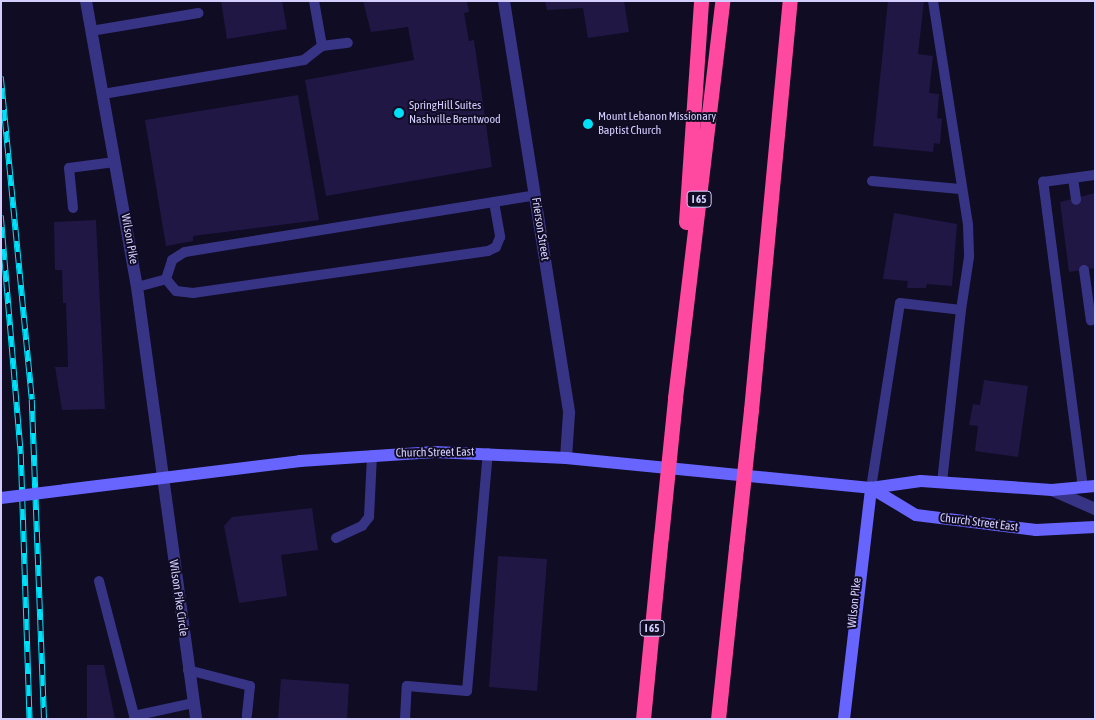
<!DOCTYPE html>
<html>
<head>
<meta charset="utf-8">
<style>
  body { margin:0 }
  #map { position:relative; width:1096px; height:720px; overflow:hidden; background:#100c23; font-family:"Asap Condensed",sans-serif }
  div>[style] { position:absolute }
  .building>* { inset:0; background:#201745 }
  .lane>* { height:10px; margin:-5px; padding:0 5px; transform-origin:5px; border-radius:5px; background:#373485 }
  .street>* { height:12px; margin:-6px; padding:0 6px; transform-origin:6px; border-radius:6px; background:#373485 }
  .secondary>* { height:12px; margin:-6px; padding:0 6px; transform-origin:6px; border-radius:6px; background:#6865ff }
  .highway>* { height:15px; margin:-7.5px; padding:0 7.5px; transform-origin:7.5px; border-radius:7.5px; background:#ff49a1 }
  .rail>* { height:5.5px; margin-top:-2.75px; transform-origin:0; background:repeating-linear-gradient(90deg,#100c23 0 11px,#00e1f9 0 22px); box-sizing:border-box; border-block:1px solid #00e1f9 }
  .secondary-bridge>* { height:12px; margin:-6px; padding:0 6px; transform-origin:6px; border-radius:6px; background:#6865ff }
  .highway-bridge>* { height:15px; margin:-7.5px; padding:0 7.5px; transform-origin:7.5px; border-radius:7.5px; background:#ff49a1 }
  .dots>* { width:14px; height:14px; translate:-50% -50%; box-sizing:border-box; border:2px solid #100c23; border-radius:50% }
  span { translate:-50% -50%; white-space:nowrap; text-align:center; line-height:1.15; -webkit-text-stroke:4px #100c23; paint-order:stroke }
  .shield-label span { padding:1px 4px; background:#100c23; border:1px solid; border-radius:4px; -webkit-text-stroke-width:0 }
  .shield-label { font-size:11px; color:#d4ceff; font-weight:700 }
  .poi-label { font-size:12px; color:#d4ceff }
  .left { translate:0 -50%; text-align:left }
  .street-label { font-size:12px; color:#d4ceff }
  .frame { position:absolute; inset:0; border:2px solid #d4ceff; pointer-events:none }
</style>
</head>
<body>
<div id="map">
  <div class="building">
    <div style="clip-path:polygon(221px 1px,282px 1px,287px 29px,227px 39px)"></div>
    <div style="clip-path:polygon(363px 1px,467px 1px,469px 12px,464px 13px,469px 41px,474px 40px,492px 167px,326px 196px,305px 80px,414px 60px,408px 27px,371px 32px)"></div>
    <div style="clip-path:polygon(545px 1px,624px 1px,629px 32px,588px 38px,583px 8px,547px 10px)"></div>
    <div style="clip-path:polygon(888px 1px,924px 1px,918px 54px,933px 56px,929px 93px,939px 94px,937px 118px,942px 119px,940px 144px,934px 143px,933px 152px,873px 146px)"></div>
    <div style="clip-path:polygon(298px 95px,319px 220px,193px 236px,193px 241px,166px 246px,145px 120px)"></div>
    <div style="clip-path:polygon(1095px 193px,1095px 268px,1069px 272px,1060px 202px)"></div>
    <div style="clip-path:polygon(894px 213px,957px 224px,952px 286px,927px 284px,926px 288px,907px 288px,908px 281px,883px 279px)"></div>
    <div style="clip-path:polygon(96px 220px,105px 409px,62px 410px,55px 367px,68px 367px,66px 303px,63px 303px,62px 270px,55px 270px,54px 222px)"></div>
    <div style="clip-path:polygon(984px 380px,1028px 386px,1018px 457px,975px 451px,978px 426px,969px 425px,973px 404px,980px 405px)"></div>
    <div style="clip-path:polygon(312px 508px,318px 550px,281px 555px,287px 596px,239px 603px,224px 526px,232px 517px)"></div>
    <div style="clip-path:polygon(498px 556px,547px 559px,537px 691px,489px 687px)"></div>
    <div style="clip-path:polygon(87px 665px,104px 665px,115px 719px,87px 719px)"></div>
    <div style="clip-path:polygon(281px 679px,349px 684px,347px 719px,278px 719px)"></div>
  </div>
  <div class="lane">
    <div style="left:314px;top:1px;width:46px;rotate:79.9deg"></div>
    <div style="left:933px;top:1px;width:227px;rotate:81.1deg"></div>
    <div style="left:968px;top:225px;width:32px;rotate:88deg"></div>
    <div style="left:969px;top:257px;width:54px;rotate:98.6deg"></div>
    <div style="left:91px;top:31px;width:109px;rotate:-9.5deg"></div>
    <div style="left:103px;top:94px;width:204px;rotate:-9.6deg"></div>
    <div style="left:304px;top:60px;width:23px;rotate:-38deg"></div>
    <div style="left:322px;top:46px;width:26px;rotate:-7deg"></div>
    <div style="left:1073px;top:178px;width:22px;rotate:82deg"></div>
    <div style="left:872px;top:181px;width:88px;rotate:5.2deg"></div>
    <div style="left:494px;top:202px;width:36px;rotate:80deg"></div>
    <div style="left:500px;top:237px;width:11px;rotate:112deg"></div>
    <div style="left:496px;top:247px;width:9px;rotate:153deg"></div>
    <div style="left:488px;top:251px;width:298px;rotate:171.9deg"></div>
    <div style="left:193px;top:293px;width:17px;rotate:-173deg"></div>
    <div style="left:176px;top:291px;width:16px;rotate:-130deg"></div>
    <div style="left:166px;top:279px;width:20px;rotate:-72deg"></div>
    <div style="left:172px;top:260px;width:15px;rotate:-32deg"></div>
    <div style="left:185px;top:252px;width:355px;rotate:-9.2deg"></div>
    <div style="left:73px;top:208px;width:40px;rotate:-95.7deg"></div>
    <div style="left:69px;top:168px;width:46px;rotate:-7.4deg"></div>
    <div style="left:1084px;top:270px;width:51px;rotate:82.2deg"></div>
    <div style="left:137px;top:287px;width:30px;rotate:-15deg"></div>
    <div style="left:871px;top:488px;width:187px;rotate:-81.1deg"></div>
    <div style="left:900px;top:303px;width:61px;rotate:6.5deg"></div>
    <div style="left:961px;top:310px;width:174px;rotate:96.3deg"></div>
    <div style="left:1083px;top:488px;width:309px;rotate:-97.4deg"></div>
    <div style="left:1043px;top:182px;width:52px;rotate:-7.7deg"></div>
    <div style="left:336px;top:538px;width:29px;rotate:-25deg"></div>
    <div style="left:362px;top:526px;width:11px;rotate:-52deg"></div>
    <div style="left:369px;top:517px;width:62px;rotate:-87.2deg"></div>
    <div style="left:99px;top:581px;width:143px;rotate:75.4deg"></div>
    <div style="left:188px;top:670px;width:64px;rotate:14.5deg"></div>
    <div style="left:250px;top:686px;width:30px;rotate:96deg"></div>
    <div style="left:134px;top:716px;width:60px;rotate:-12.4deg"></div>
    <div style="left:405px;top:719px;width:33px;rotate:-87deg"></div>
    <div style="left:407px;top:686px;width:60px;rotate:4.8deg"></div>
    <div style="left:467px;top:691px;width:239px;rotate:-85deg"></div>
  </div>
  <div class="street">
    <div style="left:86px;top:1px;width:291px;rotate:79.9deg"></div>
    <div style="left:137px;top:287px;width:436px;rotate:82.2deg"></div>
    <div style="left:504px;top:1px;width:417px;rotate:81deg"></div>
    <div style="left:569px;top:413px;width:45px;rotate:93.8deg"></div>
    <div style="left:1052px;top:490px;width:47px;rotate:23.8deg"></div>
  </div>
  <div class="secondary">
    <div style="left:871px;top:488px;width:52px;rotate:31deg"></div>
    <div style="left:916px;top:515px;width:121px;rotate:7.1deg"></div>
    <div style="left:1036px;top:530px;width:59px;rotate:-2.9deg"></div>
    <div style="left:65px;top:490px;width:237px;rotate:-7deg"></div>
    <div style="left:300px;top:461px;width:135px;rotate:-3.8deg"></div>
    <div style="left:435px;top:452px;width:131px;rotate:2.6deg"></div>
    <div style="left:566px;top:458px;width:306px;rotate:5.6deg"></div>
    <div style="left:871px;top:488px;width:50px;rotate:-8deg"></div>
    <div style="left:921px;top:481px;width:131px;rotate:3.9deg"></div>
    <div style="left:1052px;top:490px;width:43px;rotate:-5.3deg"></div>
    <div style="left:844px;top:719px;width:233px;rotate:-83.3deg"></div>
  </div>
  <div class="highway">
    <div style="left:686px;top:222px;width:222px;rotate:-86.1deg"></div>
    <div style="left:675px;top:398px;width:400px;rotate:-83.2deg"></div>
    <div style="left:751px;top:410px;width:411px;rotate:-84.6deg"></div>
    <div style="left:643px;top:719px;width:183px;rotate:-84.4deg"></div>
    <div style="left:718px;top:719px;width:172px;rotate:-84deg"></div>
  </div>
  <div class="rail">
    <div style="left:1px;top:77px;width:324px;rotate:84.5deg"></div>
    <div style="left:32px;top:400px;width:319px;rotate:87.8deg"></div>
    <div style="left:1px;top:216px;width:239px;rotate:85.2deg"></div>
    <div style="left:21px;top:454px;width:265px;rotate:88.1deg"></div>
  </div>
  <div class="secondary-bridge">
    <div style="left:1px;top:498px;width:64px;rotate:-7.1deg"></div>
  </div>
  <div class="highway-bridge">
    <div style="left:661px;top:537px;width:140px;rotate:-84.2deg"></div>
    <div style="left:736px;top:548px;width:139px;rotate:-83.8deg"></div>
  </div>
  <div class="dots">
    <div style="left:399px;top:113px;background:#00e1f9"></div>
    <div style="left:588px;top:124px;background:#00e1f9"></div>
  </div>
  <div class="shield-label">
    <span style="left:699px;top:199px">I 65</span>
    <span style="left:652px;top:628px">I 65</span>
  </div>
  <div class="poi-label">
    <span class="left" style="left:409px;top:113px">SpringHill Suites<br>Nashville Brentwood</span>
    <span class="left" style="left:598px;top:124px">Mount Lebanon Missionary<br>Baptist Church</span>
  </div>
  <div class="street-label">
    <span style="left:540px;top:229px;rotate:81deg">Frierson Street</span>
    <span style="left:129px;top:239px;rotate:80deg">Wilson Pike</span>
    <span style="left:435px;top:453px;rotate:-1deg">Church Street East</span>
    <span style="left:979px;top:523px;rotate:7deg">Church Street East</span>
    <span style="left:178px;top:598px;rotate:82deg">Wilson Pike Circle</span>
    <span style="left:855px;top:603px;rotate:-84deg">Wilson Pike</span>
  </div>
  <div class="frame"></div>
</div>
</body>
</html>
